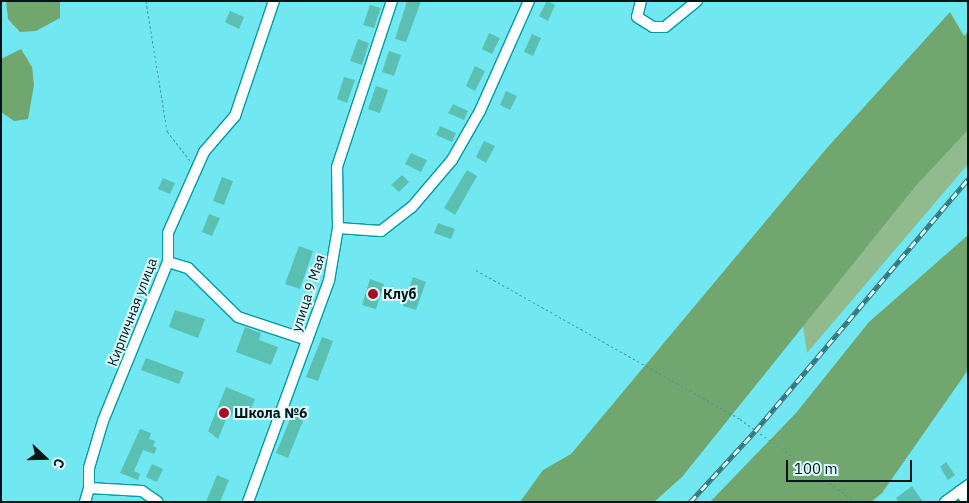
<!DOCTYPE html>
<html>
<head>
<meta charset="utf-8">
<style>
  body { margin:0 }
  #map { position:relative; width:969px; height:503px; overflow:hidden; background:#71e7f1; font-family:"IBM Plex Sans",sans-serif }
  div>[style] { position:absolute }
  .green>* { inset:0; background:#91ba8e }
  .forest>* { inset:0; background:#72a66f }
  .building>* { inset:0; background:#5bc0b1 }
  .path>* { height:1px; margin-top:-0.5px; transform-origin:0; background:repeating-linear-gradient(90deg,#4799a0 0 2.5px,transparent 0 5px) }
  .roads { filter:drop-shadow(1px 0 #009ba5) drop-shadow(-1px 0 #009ba5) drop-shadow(0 1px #009ba5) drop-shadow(0 -1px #009ba5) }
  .minor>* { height:10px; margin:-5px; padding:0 5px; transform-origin:5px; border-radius:5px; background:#fff }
  .rail>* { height:4.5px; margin-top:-2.25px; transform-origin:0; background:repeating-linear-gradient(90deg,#dbfafd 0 8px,#34767c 0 16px); box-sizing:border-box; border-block:1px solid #34767c }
  .dots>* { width:14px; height:14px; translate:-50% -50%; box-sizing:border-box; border:2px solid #dbfafd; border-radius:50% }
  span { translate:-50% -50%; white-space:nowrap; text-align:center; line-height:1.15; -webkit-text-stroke:4px #dbfafd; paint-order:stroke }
  .street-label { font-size:14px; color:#001517 }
  .poi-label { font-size:14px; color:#001517; font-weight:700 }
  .left { translate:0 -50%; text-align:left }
  .frame { position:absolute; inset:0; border:2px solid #001517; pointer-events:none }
  .north { position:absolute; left:20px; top:433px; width:50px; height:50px; -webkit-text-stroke:4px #dbfafd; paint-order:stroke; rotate:111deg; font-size:14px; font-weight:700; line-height:20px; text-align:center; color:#001517 }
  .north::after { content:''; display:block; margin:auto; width:18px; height:22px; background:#001517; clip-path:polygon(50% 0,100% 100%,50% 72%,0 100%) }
  .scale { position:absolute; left:786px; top:460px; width:126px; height:22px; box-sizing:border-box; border:2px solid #001517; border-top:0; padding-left:6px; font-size:15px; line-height:18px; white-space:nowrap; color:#001517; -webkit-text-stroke:4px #dbfafd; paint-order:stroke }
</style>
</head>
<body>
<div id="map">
  <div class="green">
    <div style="clip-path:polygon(968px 130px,968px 164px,807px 353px,803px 326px,915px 187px)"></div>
  </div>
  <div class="forest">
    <div style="clip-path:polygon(6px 1px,60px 1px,60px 18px,36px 31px,20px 32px,8px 19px)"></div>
    <div style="clip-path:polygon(950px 12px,964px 36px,968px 32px,968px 130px,915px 187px,682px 477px,654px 502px,520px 502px,543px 470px,571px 454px,826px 149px)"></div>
    <div style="clip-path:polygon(21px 49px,32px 67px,34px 85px,28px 119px,14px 121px,1px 112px,1px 59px)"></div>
    <div style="clip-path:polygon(968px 235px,968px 370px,882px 493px,871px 502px,710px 502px,796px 413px,869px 322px)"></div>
  </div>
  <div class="building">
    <div style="clip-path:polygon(407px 1px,421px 1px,406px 42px,395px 39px)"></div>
    <div style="clip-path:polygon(547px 1px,555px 5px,548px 21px,539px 16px)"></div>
    <div style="clip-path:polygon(370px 5px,381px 8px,374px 28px,363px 25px)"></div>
    <div style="clip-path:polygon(230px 11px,244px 17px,239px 29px,225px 22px)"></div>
    <div style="clip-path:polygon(489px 33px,500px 38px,492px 54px,482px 49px)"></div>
    <div style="clip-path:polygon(532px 34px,541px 38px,533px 56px,524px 52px)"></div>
    <div style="clip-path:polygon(358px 39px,369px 43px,362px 65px,350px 61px)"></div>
    <div style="clip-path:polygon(389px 51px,401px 55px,394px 76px,382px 72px)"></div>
    <div style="clip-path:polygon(475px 66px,485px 71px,475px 91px,466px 86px)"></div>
    <div style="clip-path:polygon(344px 77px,355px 80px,347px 103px,337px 99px)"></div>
    <div style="clip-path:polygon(376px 86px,388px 90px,380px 113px,368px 109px)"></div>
    <div style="clip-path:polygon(506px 91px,517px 96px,510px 110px,500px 105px)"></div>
    <div style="clip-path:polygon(453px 104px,468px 111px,464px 120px,448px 113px)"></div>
    <div style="clip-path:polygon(440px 126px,456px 133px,452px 142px,436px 135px)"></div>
    <div style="clip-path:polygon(484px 141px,495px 146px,486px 163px,476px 157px)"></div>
    <div style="clip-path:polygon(411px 153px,427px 160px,421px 172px,405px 164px)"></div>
    <div style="clip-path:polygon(467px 170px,477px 176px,455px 215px,444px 208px)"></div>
    <div style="clip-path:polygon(402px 175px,409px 182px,399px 192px,391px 185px)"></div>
    <div style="clip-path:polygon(222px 177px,233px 181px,224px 205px,213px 201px)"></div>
    <div style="clip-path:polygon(163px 178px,175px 183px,170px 194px,158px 189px)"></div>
    <div style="clip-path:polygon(209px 214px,220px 218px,212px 236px,202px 232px)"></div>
    <div style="clip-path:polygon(438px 223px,455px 229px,451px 239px,434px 233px)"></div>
    <div style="clip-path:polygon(299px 246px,313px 251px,300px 289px,285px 284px)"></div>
    <div style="clip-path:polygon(413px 277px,426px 282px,416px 310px,403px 306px)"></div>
    <div style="clip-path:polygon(370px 279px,384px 284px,376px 309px,362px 305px)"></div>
    <div style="clip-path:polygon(175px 310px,205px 319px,198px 338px,169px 327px)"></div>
    <div style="clip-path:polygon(245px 327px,261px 333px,259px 340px,278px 347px,271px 365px,236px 352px)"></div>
    <div style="clip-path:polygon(322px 337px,333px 341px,318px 381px,306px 377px)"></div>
    <div style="clip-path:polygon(146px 358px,184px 372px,179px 384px,141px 370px)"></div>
    <div style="clip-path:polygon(226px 387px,255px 399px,248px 416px,234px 410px,231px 417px,228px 415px,218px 439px,208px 431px)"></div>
    <div style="clip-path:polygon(293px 412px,305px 416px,288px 458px,276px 453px)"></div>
    <div style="clip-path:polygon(140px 429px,151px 433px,149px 439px,155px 441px,153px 446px,157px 448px,154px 454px,143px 450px,134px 471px,140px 474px,138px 480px,120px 473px)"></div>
    <div style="clip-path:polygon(946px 462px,955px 475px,948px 480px,940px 467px)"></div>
    <div style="clip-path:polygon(152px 464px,163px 469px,157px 482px,146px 477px)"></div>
    <div style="clip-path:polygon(217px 475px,229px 480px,220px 502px,206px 502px)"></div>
    <div style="clip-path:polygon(912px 486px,923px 502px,899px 502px,896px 498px)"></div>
  </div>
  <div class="path">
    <div style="left:146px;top:1px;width:132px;rotate:80.8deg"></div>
    <div style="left:167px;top:131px;width:37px;rotate:52deg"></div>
    <div style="left:476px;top:270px;width:303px;rotate:29.4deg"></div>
    <div style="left:740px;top:419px;width:143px;rotate:35.6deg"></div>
  </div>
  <div class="roads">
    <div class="minor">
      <div style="left:641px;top:1px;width:16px;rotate:104deg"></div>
      <div style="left:637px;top:17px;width:19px;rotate:32deg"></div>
      <div style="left:653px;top:27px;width:12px"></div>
      <div style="left:665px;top:27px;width:41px;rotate:-39.1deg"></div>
      <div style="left:338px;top:228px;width:43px;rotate:4deg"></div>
      <div style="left:381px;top:231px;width:39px;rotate:-38deg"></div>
      <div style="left:412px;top:207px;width:62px;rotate:-49.6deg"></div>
      <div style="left:452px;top:160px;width:56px;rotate:-60.3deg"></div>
      <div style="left:480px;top:111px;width:120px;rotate:-66deg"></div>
      <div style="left:168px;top:262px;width:21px;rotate:17deg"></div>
      <div style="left:188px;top:268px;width:70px;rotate:44.4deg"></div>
      <div style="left:238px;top:317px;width:73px;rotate:18.4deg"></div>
      <div style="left:89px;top:488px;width:53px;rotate:3.2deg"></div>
      <div style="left:142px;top:491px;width:19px;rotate:35deg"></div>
      <div style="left:960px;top:491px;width:13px;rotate:58deg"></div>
      <div style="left:85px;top:502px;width:15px;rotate:-74deg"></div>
      <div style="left:89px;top:488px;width:20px;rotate:-90deg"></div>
      <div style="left:89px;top:468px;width:49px;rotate:-73.4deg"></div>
      <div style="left:103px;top:421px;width:172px;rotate:-67.8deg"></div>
      <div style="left:168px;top:262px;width:29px;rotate:-90deg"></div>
      <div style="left:168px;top:233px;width:89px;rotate:-66deg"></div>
      <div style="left:204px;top:152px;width:48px;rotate:-49.3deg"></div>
      <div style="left:235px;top:116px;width:121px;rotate:-71.3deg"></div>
      <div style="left:248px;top:502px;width:235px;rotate:-69.9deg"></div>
      <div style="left:329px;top:281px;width:54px;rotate:-80.4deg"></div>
      <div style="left:338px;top:228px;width:61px;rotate:-90.9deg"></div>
      <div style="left:337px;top:167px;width:175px;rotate:-71.7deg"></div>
      <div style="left:945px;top:502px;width:29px;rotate:-36deg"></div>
    </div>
  </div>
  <div class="rail">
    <div style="left:690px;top:502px;width:96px;rotate:-47.5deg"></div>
    <div style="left:755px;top:431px;width:330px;rotate:-49.8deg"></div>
  </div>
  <div class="dots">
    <div style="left:373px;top:294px;background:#a60e24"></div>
    <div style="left:224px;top:413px;background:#a60e24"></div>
  </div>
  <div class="street-label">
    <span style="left:308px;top:293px;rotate:-72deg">улица 9 Мая</span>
    <span style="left:132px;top:312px;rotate:-69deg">Кирпичная улица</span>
  </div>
  <div class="poi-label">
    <span class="left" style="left:383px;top:294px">Клуб</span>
    <span class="left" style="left:234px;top:413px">Школа №6</span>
  </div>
  <div class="frame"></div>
  <div class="north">С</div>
  <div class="scale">100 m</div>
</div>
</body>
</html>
